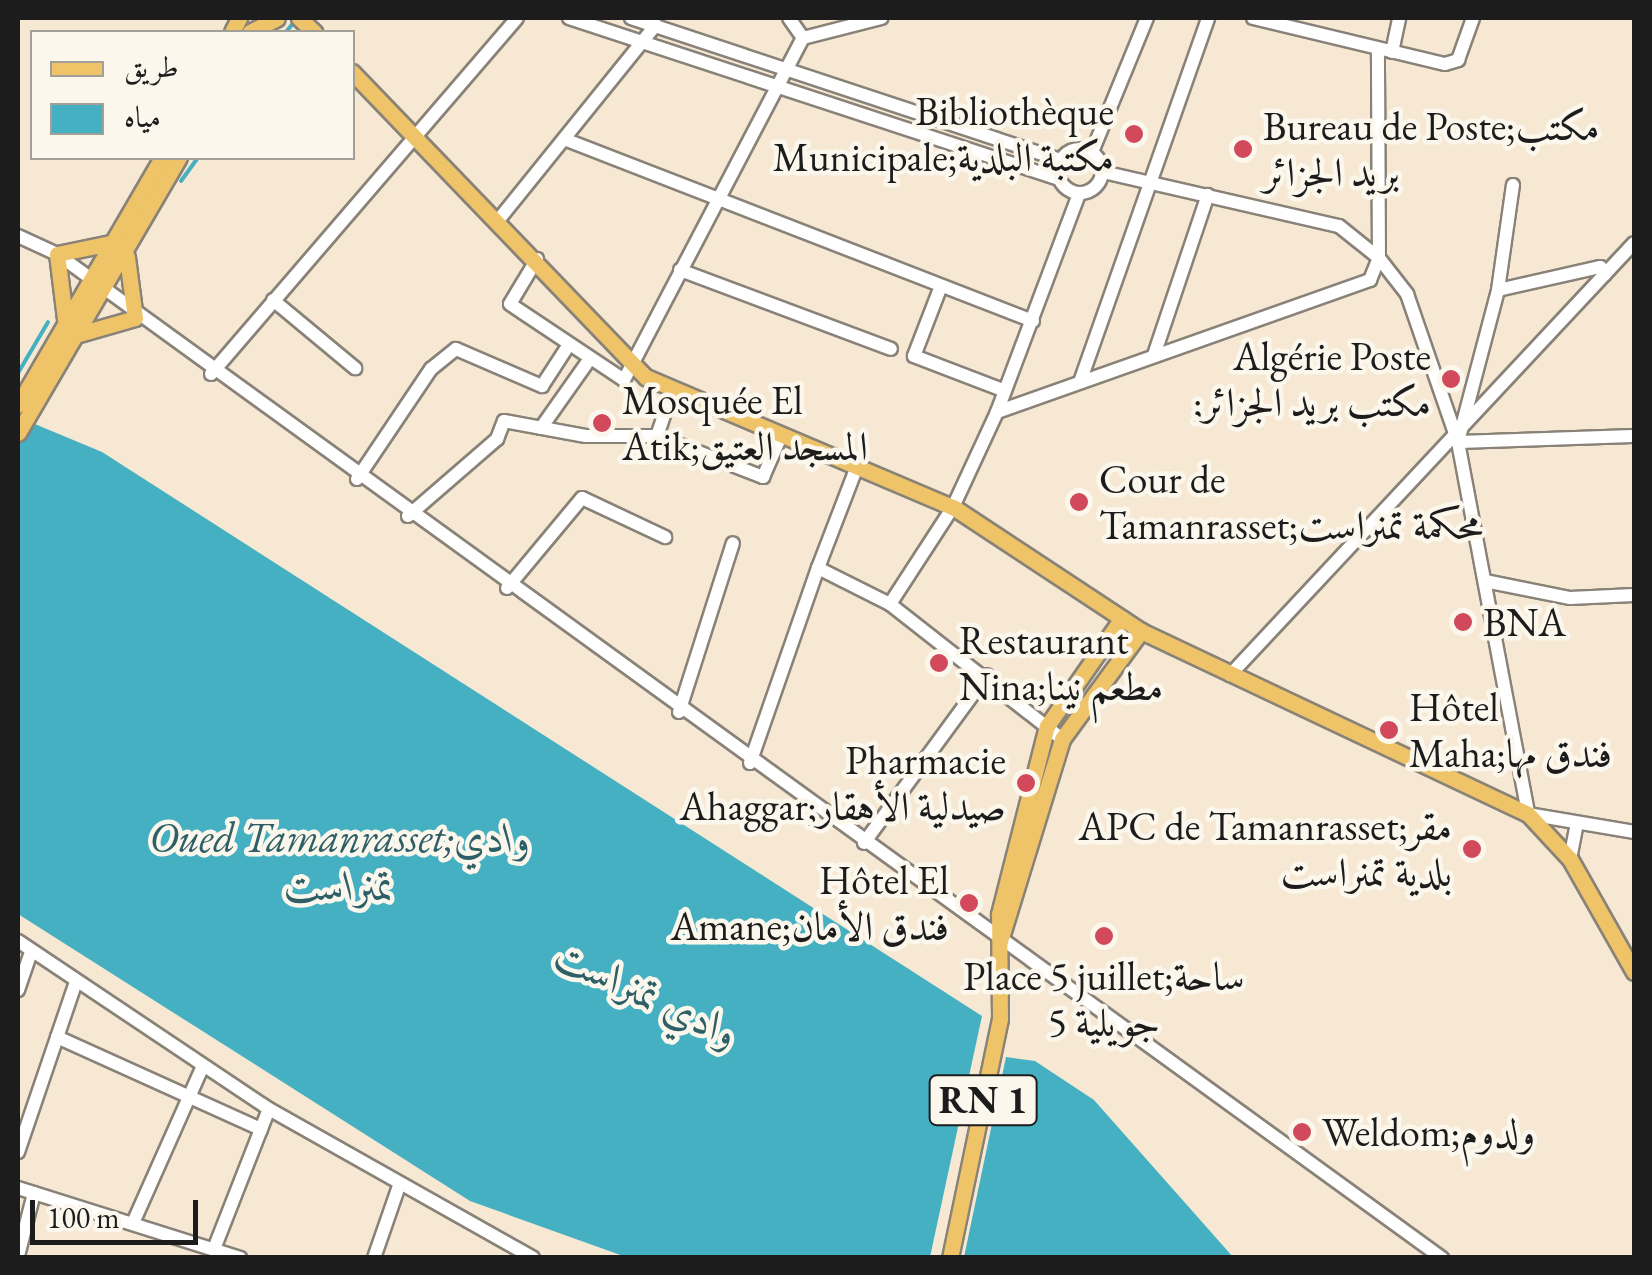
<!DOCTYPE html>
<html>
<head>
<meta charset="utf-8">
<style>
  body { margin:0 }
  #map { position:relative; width:1652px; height:1275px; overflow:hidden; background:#f6e8d3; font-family:"EB Garamond",Amiri,serif }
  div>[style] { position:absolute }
  .water>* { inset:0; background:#44b0c2 }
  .stream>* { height:4px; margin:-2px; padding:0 2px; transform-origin:2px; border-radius:2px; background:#44b0c2 }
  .roads { filter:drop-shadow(2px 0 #898278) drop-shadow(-2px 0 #898278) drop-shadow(0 2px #898278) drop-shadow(0 -2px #898278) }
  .minor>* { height:12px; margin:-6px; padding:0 6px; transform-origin:6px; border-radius:6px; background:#fff }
  .minor>.ring { margin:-6px; padding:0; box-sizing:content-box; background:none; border:12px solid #fff; border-radius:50% }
  .major>* { height:15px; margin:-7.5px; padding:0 7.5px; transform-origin:7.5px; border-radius:7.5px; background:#efc469 }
  .dots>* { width:28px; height:28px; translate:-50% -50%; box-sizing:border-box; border:5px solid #fbf7ec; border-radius:50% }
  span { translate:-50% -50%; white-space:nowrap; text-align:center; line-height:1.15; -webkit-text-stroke:9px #fbf7ec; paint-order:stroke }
  .shield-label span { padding:2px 8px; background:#fbf7ec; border:2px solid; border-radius:8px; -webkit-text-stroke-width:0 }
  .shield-label { font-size:38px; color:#1c1c1c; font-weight:700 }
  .poi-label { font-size:40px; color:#1c1c1c }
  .right { translate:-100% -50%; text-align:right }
  .left { translate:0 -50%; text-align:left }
  .water-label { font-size:42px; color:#2e5f67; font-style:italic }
  .frame { position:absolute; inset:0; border:20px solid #1c1c1c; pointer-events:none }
  .legend { position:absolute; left:30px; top:30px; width:325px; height:130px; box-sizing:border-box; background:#fbf7ec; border:2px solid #a29f99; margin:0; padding:12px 18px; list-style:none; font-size:30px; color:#1c1c1c }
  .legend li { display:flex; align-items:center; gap:20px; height:50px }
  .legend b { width:50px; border:2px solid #a29f99 }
  .scale { position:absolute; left:30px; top:1200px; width:168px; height:45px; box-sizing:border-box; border:5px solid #1c1c1c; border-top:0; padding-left:12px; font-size:30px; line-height:35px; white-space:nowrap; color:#1c1c1c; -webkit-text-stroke:8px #fbf7ec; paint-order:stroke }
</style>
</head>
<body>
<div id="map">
  <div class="water">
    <div style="clip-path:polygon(18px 417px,102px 452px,982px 1016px,930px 1257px,626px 1257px,470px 1201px,18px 914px)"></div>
    <div style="clip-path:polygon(1006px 1057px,1035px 1061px,1094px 1100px,1233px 1257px,964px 1257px)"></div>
  </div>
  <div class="stream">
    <div style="left:286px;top:32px;width:14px;rotate:-51deg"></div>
    <div style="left:181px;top:181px;width:29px;rotate:-54deg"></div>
    <div style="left:18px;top:373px;width:59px;rotate:-59.5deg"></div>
  </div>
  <div class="roads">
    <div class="minor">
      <div style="left:569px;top:18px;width:516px;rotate:18.19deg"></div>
      <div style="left:631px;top:18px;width:453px;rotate:18.3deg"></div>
      <div style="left:789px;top:18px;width:24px;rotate:55deg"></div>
      <div style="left:1253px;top:18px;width:197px;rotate:13.5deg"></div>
      <div style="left:1445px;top:64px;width:14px;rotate:-17deg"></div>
      <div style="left:1458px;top:60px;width:45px;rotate:-70.3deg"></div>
      <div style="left:803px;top:38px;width:81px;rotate:-14.4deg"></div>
      <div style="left:1392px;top:52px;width:35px;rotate:-78deg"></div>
      <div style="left:564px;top:139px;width:503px;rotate:21.21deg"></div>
      <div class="ring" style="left:1058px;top:149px;width:32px;height:32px"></div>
      <div style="left:1092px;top:152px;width:145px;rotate:-67.7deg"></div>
      <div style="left:1103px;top:172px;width:242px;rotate:12.9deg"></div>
      <div style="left:1339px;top:226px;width:51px;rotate:38.7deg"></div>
      <div style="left:1379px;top:258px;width:46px;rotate:52.1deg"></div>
      <div style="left:1407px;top:294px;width:157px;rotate:71deg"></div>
      <div style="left:1458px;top:442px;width:379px;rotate:79.3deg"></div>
      <div style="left:1528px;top:814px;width:108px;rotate:9.6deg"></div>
      <div style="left:500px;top:218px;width:248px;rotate:-51.1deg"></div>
      <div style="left:18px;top:236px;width:43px;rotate:24.8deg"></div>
      <div style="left:57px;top:254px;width:1711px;rotate:35.94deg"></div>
      <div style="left:537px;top:259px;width:52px;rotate:121deg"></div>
      <div style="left:510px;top:304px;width:137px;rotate:33.7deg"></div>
      <div style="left:624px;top:380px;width:386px;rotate:-62.4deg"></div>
      <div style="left:680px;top:270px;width:225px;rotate:20.5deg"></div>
      <div style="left:941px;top:286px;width:75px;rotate:111.1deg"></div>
      <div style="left:914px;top:356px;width:97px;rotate:21deg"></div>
      <div style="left:1498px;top:290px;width:105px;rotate:-12.7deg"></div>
      <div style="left:1600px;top:267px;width:9px;rotate:58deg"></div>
      <div style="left:273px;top:300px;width:107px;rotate:39.7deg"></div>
      <div style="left:1154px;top:355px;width:169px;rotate:-71.4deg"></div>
      <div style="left:211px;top:374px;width:469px;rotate:-49.3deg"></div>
      <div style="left:1080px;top:382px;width:386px;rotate:-70.6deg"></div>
      <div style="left:997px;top:412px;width:396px;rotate:-19.5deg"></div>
      <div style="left:1370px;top:280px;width:24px;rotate:-68deg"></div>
      <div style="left:1379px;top:258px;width:209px;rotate:-90.3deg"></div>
      <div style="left:541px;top:428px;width:83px;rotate:-54.8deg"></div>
      <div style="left:1460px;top:434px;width:149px;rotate:-75.2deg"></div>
      <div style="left:1498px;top:290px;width:106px;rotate:-81.9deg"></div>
      <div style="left:657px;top:436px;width:114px;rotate:21.1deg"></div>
      <div style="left:763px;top:477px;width:45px;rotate:-66.3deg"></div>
      <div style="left:1458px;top:442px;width:176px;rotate:-2deg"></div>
      <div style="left:856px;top:469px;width:106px;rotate:111deg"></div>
      <div style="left:818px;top:568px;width:80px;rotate:26.6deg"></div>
      <div style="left:357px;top:479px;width:133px;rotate:-56.1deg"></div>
      <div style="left:431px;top:369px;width:32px;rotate:-39deg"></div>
      <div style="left:456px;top:349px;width:94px;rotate:23.3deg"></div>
      <div style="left:542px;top:386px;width:48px;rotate:-57deg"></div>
      <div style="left:408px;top:516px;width:118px;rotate:-40.9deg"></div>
      <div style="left:497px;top:439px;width:19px;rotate:-69deg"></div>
      <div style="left:504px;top:421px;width:83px;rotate:10.4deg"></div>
      <div style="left:586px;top:436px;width:71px"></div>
      <div style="left:657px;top:436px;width:50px;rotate:-71.2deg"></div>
      <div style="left:1485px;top:581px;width:87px;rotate:11.3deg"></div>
      <div style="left:1570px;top:598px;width:64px;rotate:-2.7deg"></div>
      <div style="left:507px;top:588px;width:117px;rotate:-50.2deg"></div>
      <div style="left:582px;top:498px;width:92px;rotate:25.2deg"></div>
      <div style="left:1230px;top:675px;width:591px;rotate:-46.92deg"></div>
      <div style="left:679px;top:712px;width:177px;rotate:-72.3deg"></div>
      <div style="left:1062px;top:739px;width:219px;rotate:-141.9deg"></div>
      <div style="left:890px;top:604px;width:116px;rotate:-57deg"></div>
      <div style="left:953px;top:507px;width:105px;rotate:-65.1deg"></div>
      <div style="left:997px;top:412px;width:233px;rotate:-69.4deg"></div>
      <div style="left:750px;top:763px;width:207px;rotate:-70.8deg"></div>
      <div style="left:864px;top:843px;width:208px;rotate:-53.8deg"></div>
      <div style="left:1570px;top:859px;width:32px;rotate:-79deg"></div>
      <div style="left:18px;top:941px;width:302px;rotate:33.8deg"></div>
      <div style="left:269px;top:1109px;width:303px;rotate:29.4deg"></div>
      <div style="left:18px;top:990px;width:40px;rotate:-71.1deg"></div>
      <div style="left:57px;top:1037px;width:224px;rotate:24.3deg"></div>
      <div style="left:18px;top:1152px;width:180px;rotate:-71.2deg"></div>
      <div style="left:18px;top:1188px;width:233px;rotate:17.5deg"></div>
      <div style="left:133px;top:1223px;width:172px;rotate:-66deg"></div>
      <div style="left:214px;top:1249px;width:150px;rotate:-68.6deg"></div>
      <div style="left:18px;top:1256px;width:65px;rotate:-75.7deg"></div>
      <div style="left:374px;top:1258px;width:79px;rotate:-70.9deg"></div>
    </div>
    <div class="major">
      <div style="left:299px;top:18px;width:21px;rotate:43deg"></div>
      <div style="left:232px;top:32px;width:16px;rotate:-63deg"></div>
      <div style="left:250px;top:32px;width:30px;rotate:-27deg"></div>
      <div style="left:352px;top:72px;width:424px;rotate:46.1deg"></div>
      <div style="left:646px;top:377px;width:333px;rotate:23deg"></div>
      <div style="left:953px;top:507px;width:225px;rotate:33.4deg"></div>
      <div style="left:1141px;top:631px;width:428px;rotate:25.3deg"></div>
      <div style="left:1528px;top:814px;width:62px;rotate:47deg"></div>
      <div style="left:1570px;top:859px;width:130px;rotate:60.5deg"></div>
      <div style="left:65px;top:319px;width:65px;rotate:-97deg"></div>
      <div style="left:57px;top:254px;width:59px;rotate:-11.7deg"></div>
      <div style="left:79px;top:334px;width:58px;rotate:-15.9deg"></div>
      <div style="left:135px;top:318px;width:62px;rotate:-97.5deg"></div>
      <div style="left:18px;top:405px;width:286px;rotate:-59.8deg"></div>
      <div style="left:18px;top:433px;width:319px;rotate:-59.7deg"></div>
      <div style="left:1000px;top:941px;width:211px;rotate:-72.9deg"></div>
      <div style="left:1062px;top:739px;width:134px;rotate:-53.8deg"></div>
      <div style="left:950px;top:1258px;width:244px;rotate:-78.2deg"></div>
      <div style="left:1000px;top:1019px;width:105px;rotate:-90.5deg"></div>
      <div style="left:999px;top:914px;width:194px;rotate:-75.7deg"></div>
      <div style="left:1047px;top:726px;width:131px;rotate:-55.2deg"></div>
    </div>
  </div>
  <div class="dots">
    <div style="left:1134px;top:134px;background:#d1495b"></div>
    <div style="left:1243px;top:149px;background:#d1495b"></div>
    <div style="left:1451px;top:379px;background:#d1495b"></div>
    <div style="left:602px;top:423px;background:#d1495b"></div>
    <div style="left:1079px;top:502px;background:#d1495b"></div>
    <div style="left:1463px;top:622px;background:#d1495b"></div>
    <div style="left:939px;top:663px;background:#d1495b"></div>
    <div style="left:1389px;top:730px;background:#d1495b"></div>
    <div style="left:1026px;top:783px;background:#d1495b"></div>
    <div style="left:1472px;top:849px;background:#d1495b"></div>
    <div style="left:969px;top:903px;background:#d1495b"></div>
    <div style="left:1104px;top:936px;background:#d1495b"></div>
    <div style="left:1302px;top:1132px;background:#d1495b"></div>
  </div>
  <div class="shield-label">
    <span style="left:983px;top:1100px">RN 1</span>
  </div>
  <div class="poi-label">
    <span class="right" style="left:1114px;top:134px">Bibliothèque<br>Municipale;مكتبة البلدية</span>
    <span class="left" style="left:1263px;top:149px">Bureau de Poste;مكتب<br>بريد الجزائر</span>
    <span class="right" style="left:1431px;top:379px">Algérie Poste<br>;مكتب بريد الجزائر</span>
    <span class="left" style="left:622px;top:423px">Mosquée El<br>Atik;المسجد العتيق</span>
    <span class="left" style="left:1099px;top:502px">Cour de<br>Tamanrasset;محكمة تمنراست</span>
    <span class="left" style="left:1483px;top:622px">BNA</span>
    <span class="left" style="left:959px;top:663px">Restaurant<br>Nina;مطعم نينا</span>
    <span class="left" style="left:1409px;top:730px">Hôtel<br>Maha;فندق مها</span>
    <span class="right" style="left:1006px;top:783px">Pharmacie<br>Ahaggar;صيدلية الأهقار</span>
    <span class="right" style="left:1452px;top:849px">APC de Tamanrasset;مقر<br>بلدية تمنراست</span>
    <span class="right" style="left:949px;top:903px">Hôtel El<br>Amane;فندق الأمان</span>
    <span style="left:1104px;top:999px">Place 5 juillet;ساحة<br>5 جويلية</span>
    <span class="left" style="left:1322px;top:1132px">Weldom;ولدوم</span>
  </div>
  <div class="water-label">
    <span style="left:340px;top:862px">Oued Tamanrasset;وادي<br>تمنراست</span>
    <span style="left:647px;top:994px;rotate:25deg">وادي تمنراست</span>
  </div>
  <div class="frame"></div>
  <ul class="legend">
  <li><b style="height:12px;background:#efc469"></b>طريق</li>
  <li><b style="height:28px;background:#44b0c2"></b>مياه</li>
  </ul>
  <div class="scale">100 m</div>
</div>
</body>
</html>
